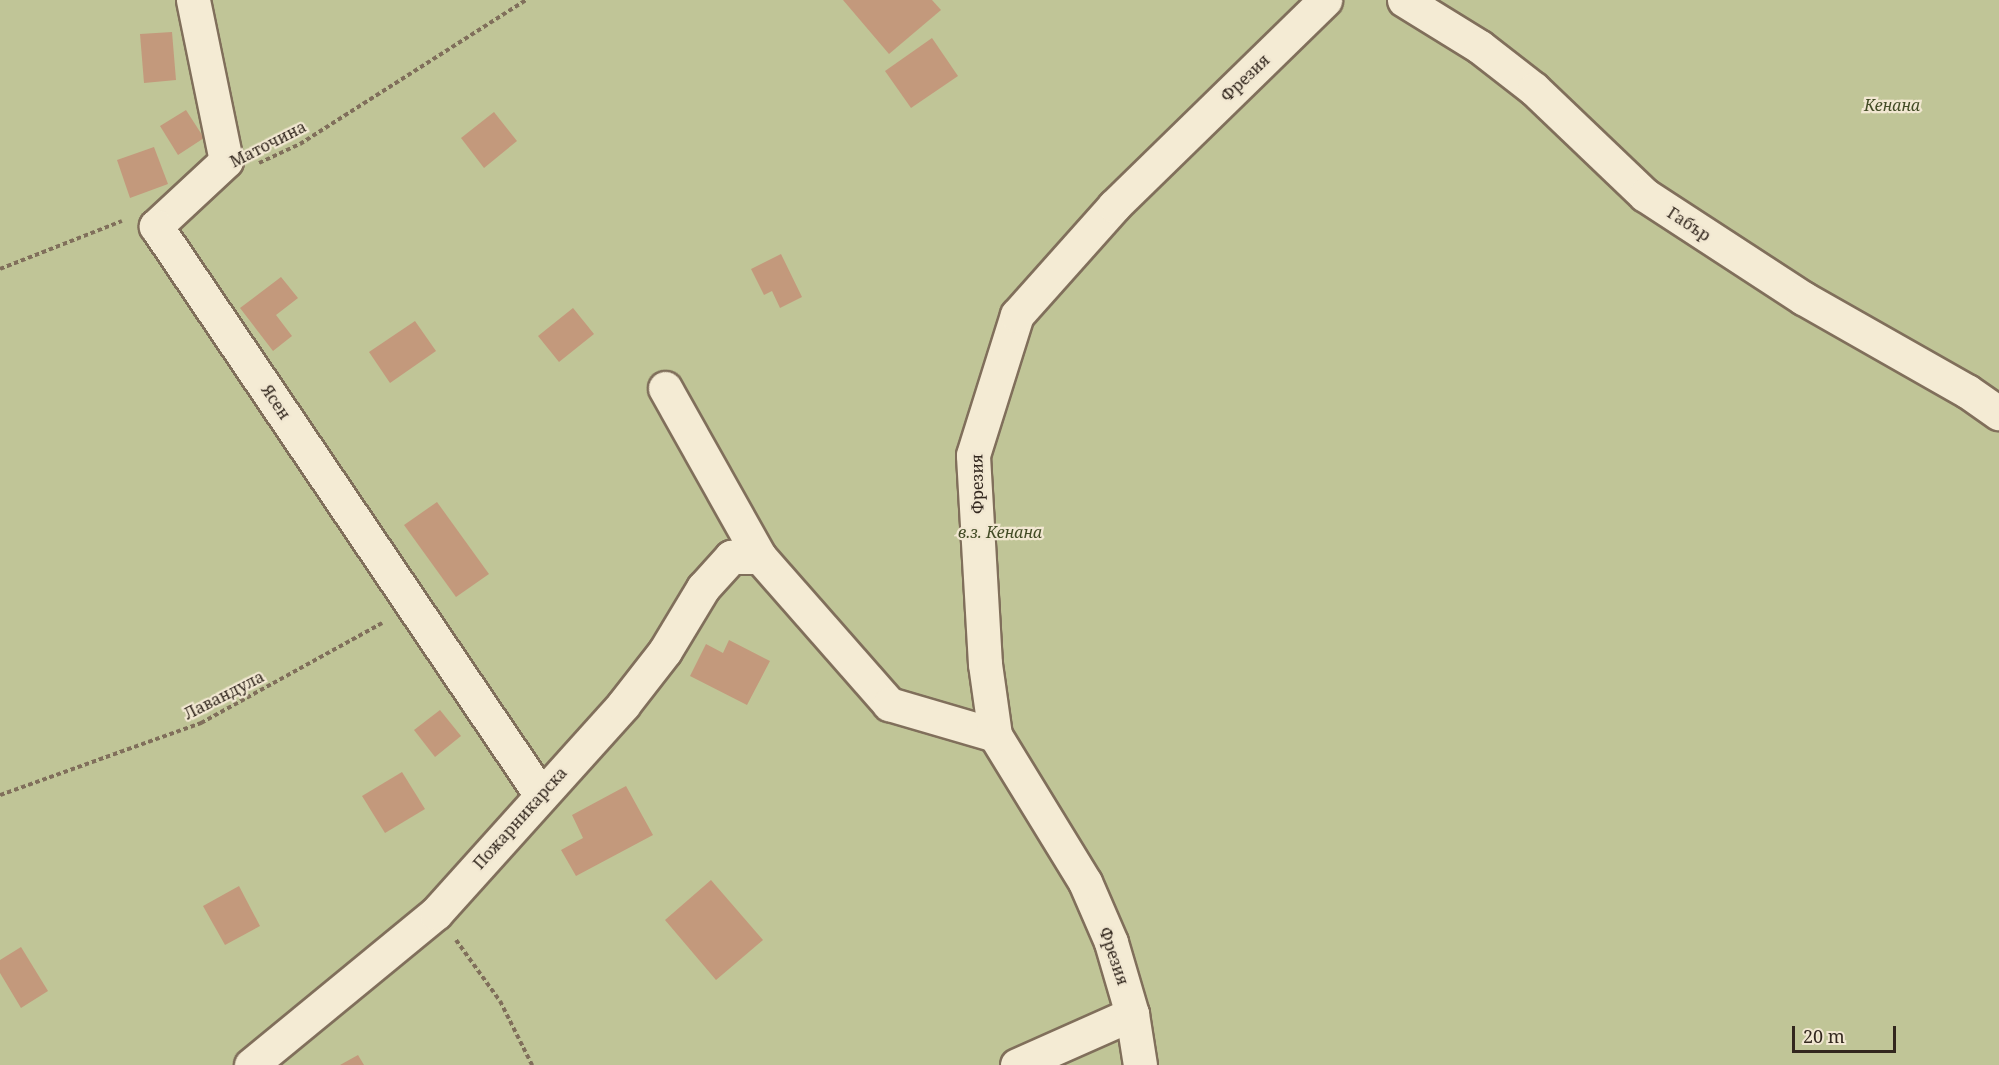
<!DOCTYPE html>
<html>
<head>
<meta charset="utf-8">
<style>
  body { margin:0 }
  #map { position:relative; width:1999px; height:1065px; overflow:hidden; background:#e9ddc2; font-family:"Noto Serif",serif }
  div>[style] { position:absolute }
  .green>* { inset:0; background:#c0c597 }
  .building>* { inset:0; background:#c3997c }
  .path>* { height:4px; margin-top:-2px; transform-origin:0; background:repeating-linear-gradient(90deg,#806f5b 0 4.5px,transparent 0 7.5px) }
  .roads { filter:drop-shadow(2px 0 #806f5b) drop-shadow(-2px 0 #806f5b) drop-shadow(0 2px #806f5b) drop-shadow(0 -2px #806f5b) }
  .minor>* { height:33px; margin:-16.5px; padding:0 16.5px; transform-origin:16.5px; border-radius:16.5px; background:#f4ebd4 }
  span { translate:-50% -50%; white-space:nowrap; text-align:center; line-height:1.15; -webkit-text-stroke:4.5px #f1e7d1; paint-order:stroke }
  .street-label { font-size:16px; color:#32271e }
  .park-label { font-size:16px; color:#434c26; font-style:italic }
  .scale { position:absolute; left:1792px; top:1026px; width:104px; height:27px; box-sizing:border-box; border:3px solid #32271e; border-top:0; padding-left:8px; font-size:18px; line-height:21px; white-space:nowrap; color:#32271e; -webkit-text-stroke:4px #f1e7d1; paint-order:stroke }
</style>
</head>
<body>
<div id="map">
  <div class="green">
    <div style="clip-path:polygon(0 0,1999px 0,1999px 1065px,0 1065px)"></div>
  </div>
  <div class="building">
    <div style="clip-path:polygon(843px 0,932px 0,941px 10px,889px 54px)"></div>
    <div style="clip-path:polygon(172px 32px,176px 80px,144px 83px,140px 34px)"></div>
    <div style="clip-path:polygon(932px 38px,958px 76px,911px 108px,885px 71px)"></div>
    <div style="clip-path:polygon(186px 110px,204px 138px,178px 155px,160px 126px)"></div>
    <div style="clip-path:polygon(494px 112px,517px 141px,484px 168px,461px 138px)"></div>
    <div style="clip-path:polygon(154px 147px,168px 184px,130px 198px,117px 160px)"></div>
    <div style="clip-path:polygon(781px 254px,802px 297px,780px 308px,772px 291px,764px 295px,751px 269px)"></div>
    <div style="clip-path:polygon(281px 277px,298px 298px,276px 315px,292px 336px,273px 351px,240px 308px)"></div>
    <div style="clip-path:polygon(573px 308px,594px 334px,559px 362px,538px 336px)"></div>
    <div style="clip-path:polygon(415px 321px,436px 351px,390px 383px,369px 352px)"></div>
    <div style="clip-path:polygon(437px 502px,489px 574px,456px 597px,404px 525px)"></div>
    <div style="clip-path:polygon(729px 640px,770px 661px,747px 705px,690px 676px,706px 644px,723px 653px)"></div>
    <div style="clip-path:polygon(440px 710px,461px 736px,435px 757px,414px 730px)"></div>
    <div style="clip-path:polygon(402px 772px,425px 809px,385px 833px,362px 796px)"></div>
    <div style="clip-path:polygon(626px 786px,653px 835px,576px 876px,561px 850px,583px 838px,572px 815px)"></div>
    <div style="clip-path:polygon(711px 880px,763px 940px,716px 980px,665px 920px)"></div>
    <div style="clip-path:polygon(239px 886px,260px 926px,225px 945px,203px 906px)"></div>
    <div style="clip-path:polygon(21px 947px,48px 991px,21px 1008px,0 973px,0 960px)"></div>
    <div style="clip-path:polygon(358px 1055px,364px 1065px,340px 1065px)"></div>
  </div>
  <div class="path">
    <div style="left:259px;top:163px;width:45px;rotate:-24.9deg"></div>
    <div style="left:300px;top:144px;width:268px;rotate:-32.5deg"></div>
    <div style="left:0;top:269px;width:131px;rotate:-21.5deg"></div>
    <div style="left:0;top:795px;width:214px;rotate:-19.7deg"></div>
    <div style="left:201px;top:723px;width:207px;rotate:-28.9deg"></div>
    <div style="left:456px;top:940px;width:75px;rotate:54.2deg"></div>
    <div style="left:500px;top:1001px;width:72px;rotate:63.4deg"></div>
  </div>
  <div class="roads">
    <div class="minor">
      <div style="left:193px;top:0;width:164px;rotate:78.4deg"></div>
      <div style="left:226px;top:161px;width:96px;rotate:137.1deg"></div>
      <div style="left:156px;top:226px;width:687px;rotate:55.92deg"></div>
      <div style="left:1404px;top:0;width:89px;rotate:31.7deg"></div>
      <div style="left:1480px;top:47px;width:68px;rotate:37.9deg"></div>
      <div style="left:1534px;top:89px;width:153px;rotate:43.7deg"></div>
      <div style="left:1645px;top:195px;width:189px;rotate:33.1deg"></div>
      <div style="left:1803px;top:298px;width:189px;rotate:29.6deg"></div>
      <div style="left:1967px;top:391px;width:39px;rotate:35deg"></div>
      <div style="left:665px;top:388px;width:194px;rotate:60.7deg"></div>
      <div style="left:760px;top:557px;width:196px;rotate:48.7deg"></div>
      <div style="left:889px;top:704px;width:110px;rotate:16.3deg"></div>
      <div style="left:251px;top:1065px;width:239px;rotate:-39.4deg"></div>
      <div style="left:436px;top:913px;width:280px;rotate:-48deg"></div>
      <div style="left:623px;top:705px;width:68px;rotate:-52.1deg"></div>
      <div style="left:665px;top:651px;width:74px;rotate:-58.9deg"></div>
      <div style="left:703px;top:588px;width:42px;rotate:-47.9deg"></div>
      <div style="left:731px;top:557px;width:29px"></div>
      <div style="left:1017px;top:1065px;width:126px;rotate:-23.9deg"></div>
      <div style="left:1140px;top:1065px;width:52px;rotate:-98.9deg"></div>
      <div style="left:1132px;top:1014px;width:75px;rotate:-106.3deg"></div>
      <div style="left:1111px;top:942px;width:65px;rotate:-113.4deg"></div>
      <div style="left:1085px;top:882px;width:172px;rotate:-121.5deg"></div>
      <div style="left:995px;top:735px;width:72px;rotate:-98deg"></div>
      <div style="left:985px;top:664px;width:209px;rotate:-93.3deg"></div>
      <div style="left:973px;top:455px;width:147px;rotate:-72.6deg"></div>
      <div style="left:1017px;top:315px;width:146px;rotate:-48.3deg"></div>
      <div style="left:1114px;top:206px;width:295px;rotate:-44.3deg"></div>
    </div>
  </div>
  <div class="street-label">
    <span style="left:1245px;top:78px;rotate:-44deg">Фрезия</span>
    <span style="left:268px;top:144px;rotate:-27deg">Маточина</span>
    <span style="left:1689px;top:224px;rotate:33deg">Габър</span>
    <span style="left:276px;top:402px;rotate:56deg">Ясен</span>
    <span style="left:977px;top:484px;rotate:-91deg">Фрезия</span>
    <span style="left:224px;top:695px;rotate:-27deg">Лавандула</span>
    <span style="left:520px;top:818px;rotate:-48deg">Пожарникарска</span>
    <span style="left:1114px;top:956px;rotate:71deg">Фрезия</span>
  </div>
  <div class="park-label">
    <span style="left:1892px;top:105px">Кенана</span>
    <span style="left:1000px;top:532px">в.з. Кенана</span>
  </div>
  <div class="scale">20 m</div>
</div>
</body>
</html>
